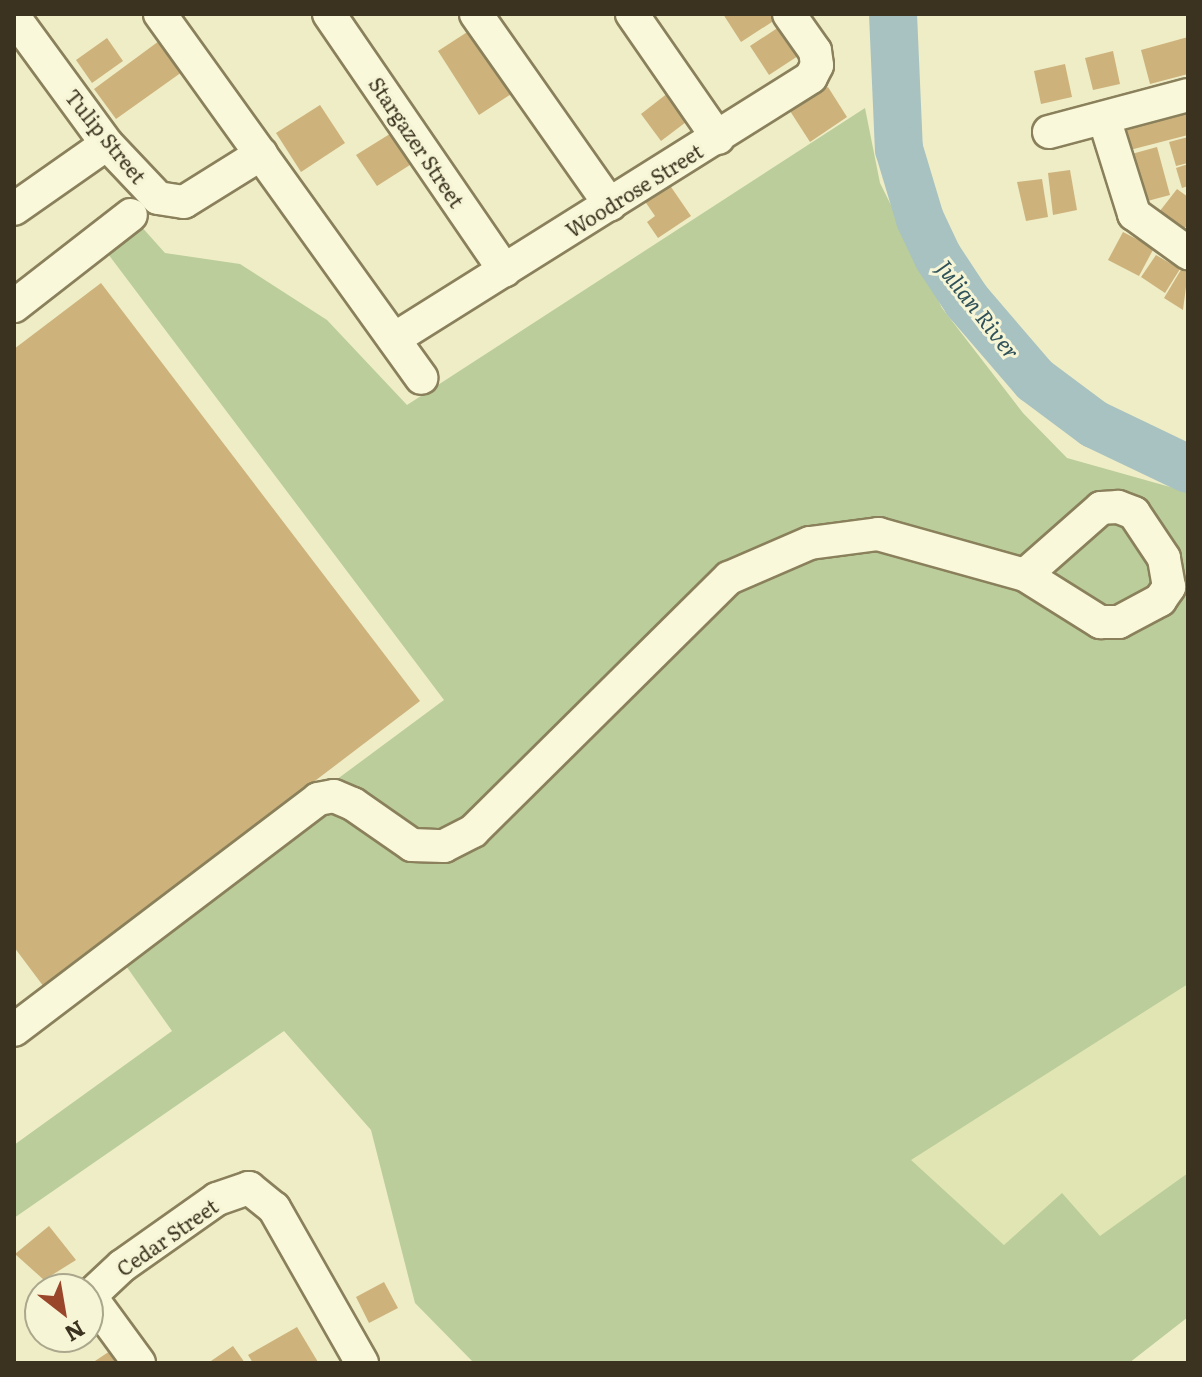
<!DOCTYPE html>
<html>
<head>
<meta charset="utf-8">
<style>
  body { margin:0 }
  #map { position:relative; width:1202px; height:1377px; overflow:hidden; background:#efedc6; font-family:Literata,serif }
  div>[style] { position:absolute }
  .farmland>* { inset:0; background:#e0e5b3 }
  .green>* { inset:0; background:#bacd9a }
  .river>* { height:48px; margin:-24px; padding:0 24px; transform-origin:24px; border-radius:24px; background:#a7c2c1 }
  .building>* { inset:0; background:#cdb27c }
  .roads { filter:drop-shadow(2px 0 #8a805b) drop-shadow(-2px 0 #8a805b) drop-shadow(0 2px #8a805b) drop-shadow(0 -2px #8a805b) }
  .minor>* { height:32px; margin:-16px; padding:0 16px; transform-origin:16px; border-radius:16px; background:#f9f8da }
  span { translate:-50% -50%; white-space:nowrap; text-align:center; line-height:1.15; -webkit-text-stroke:6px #f6f5d6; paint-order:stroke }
  .street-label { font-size:20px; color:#3b331f }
  .water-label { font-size:22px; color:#2f525a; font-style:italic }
  .frame { position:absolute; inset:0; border:16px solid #3b331f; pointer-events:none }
  .north { position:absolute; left:24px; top:1273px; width:80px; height:80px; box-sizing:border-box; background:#f6f5d6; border:2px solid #aba78d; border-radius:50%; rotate:149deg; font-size:22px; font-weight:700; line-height:32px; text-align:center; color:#3b331f }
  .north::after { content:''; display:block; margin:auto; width:28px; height:36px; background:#9a462b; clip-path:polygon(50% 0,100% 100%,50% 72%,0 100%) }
</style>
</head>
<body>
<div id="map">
  <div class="farmland">
    <div style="clip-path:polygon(1188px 984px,1188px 1173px,1100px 1237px,1004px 1245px,910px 1160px)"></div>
  </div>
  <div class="green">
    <div style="clip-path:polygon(865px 108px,880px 183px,942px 308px,1023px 413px,1067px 458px,1188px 492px,1188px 984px,911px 1160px,1004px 1245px,1062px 1193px,1100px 1236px,1188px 1173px,1188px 1317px,1129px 1363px,474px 1363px,415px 1303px,371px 1130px,284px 1031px,14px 1218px,14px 1145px,172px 1031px,112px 946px,444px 700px,90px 230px,131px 215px,165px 253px,240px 264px,327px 320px,407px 405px)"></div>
  </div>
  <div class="river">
    <div style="left:893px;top:14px;width:135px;rotate:87.5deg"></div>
    <div style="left:899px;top:149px;width:73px;rotate:73.3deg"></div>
    <div style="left:920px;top:219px;width:42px;rotate:64.7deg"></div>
    <div style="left:938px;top:257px;width:53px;rotate:56.6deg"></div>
    <div style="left:967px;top:301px;width:104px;rotate:49.3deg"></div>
    <div style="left:1035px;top:380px;width:74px;rotate:36.7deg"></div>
    <div style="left:1094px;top:424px;width:104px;rotate:25.6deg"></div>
  </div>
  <div class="building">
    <div style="clip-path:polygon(723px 14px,770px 14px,775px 20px,741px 42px)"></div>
    <div style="clip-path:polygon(478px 25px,519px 89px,479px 115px,438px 51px)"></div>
    <div style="clip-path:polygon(779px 27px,798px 56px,769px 75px,750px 46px)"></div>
    <div style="clip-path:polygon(1188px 37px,1188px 74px,1150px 84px,1141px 50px)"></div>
    <div style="clip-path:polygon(107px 38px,123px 61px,92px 83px,76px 60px)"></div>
    <div style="clip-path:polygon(159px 41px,182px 72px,116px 119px,94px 89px)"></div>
    <div style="clip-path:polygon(1113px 51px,1120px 84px,1093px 90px,1085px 58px)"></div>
    <div style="clip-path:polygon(1065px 64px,1072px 97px,1041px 104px,1034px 71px)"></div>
    <div style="clip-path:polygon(828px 87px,847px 117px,810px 142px,790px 111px)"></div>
    <div style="clip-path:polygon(673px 89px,694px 116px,661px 141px,641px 114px)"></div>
    <div style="clip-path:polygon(1188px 101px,1188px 135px,1126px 151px,1118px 120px)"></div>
    <div style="clip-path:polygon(320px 105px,345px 143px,301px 172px,276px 133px)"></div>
    <div style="clip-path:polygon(393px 132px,413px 163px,377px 186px,356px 155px)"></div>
    <div style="clip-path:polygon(1188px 137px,1188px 163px,1176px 166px,1169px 142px)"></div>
    <div style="clip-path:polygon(1157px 147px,1170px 195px,1140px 203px,1128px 155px)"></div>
    <div style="clip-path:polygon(1188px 164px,1188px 186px,1182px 188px,1176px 168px)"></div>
    <div style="clip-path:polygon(1070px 170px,1077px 210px,1053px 215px,1048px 173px)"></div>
    <div style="clip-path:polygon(1042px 179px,1048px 217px,1026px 221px,1017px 182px)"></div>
    <div style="clip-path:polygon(669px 184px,691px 216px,658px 238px,647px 222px,655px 216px,644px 200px)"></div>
    <div style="clip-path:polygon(1177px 189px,1188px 197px,1188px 224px,1180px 234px,1156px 216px)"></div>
    <div style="clip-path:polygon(1123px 232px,1154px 248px,1139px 276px,1108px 260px)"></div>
    <div style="clip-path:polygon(1156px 255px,1180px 269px,1165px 293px,1141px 277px)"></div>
    <div style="clip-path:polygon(1182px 268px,1188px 271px,1183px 310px,1164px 298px)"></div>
    <div style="clip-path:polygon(101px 283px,420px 701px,44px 987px,14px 947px,14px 349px)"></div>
    <div style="clip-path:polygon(49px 1226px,76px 1260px,44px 1280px,15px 1254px)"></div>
    <div style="clip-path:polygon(384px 1282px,398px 1308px,369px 1323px,356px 1297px)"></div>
    <div style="clip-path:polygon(297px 1327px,318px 1362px,253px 1363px,248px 1355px)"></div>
    <div style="clip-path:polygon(233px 1346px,245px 1363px,208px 1363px)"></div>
    <div style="clip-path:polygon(113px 1349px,122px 1363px,92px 1363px)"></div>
  </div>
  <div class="roads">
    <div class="minor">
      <div style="left:160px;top:14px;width:448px;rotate:54.3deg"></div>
      <div style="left:329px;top:14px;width:311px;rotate:55.6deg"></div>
      <div style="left:476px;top:14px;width:233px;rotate:54.9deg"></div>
      <div style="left:632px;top:14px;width:151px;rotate:55.3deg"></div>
      <div style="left:14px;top:17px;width:157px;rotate:53.8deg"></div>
      <div style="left:107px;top:144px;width:74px;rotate:46.6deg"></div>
      <div style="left:158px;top:198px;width:26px;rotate:9deg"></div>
      <div style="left:184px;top:202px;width:91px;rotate:-31.9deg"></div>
      <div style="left:1104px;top:118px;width:101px;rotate:72.6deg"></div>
      <div style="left:1134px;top:214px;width:67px;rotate:35.8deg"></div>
      <div style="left:1049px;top:132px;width:144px;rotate:-14.9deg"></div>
      <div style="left:14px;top:209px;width:113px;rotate:-35deg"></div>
      <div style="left:14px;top:306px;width:148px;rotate:-37.9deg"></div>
      <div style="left:394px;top:339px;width:492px;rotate:-32.1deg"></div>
      <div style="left:811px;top:77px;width:13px;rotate:-63deg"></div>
      <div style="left:817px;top:65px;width:14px;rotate:-98deg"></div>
      <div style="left:815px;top:51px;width:45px;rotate:-125.1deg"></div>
      <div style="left:14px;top:1030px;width:382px;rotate:-37.2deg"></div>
      <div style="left:318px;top:799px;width:16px;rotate:-11deg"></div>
      <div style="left:334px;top:796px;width:21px;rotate:23deg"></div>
      <div style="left:353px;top:804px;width:72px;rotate:34.8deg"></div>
      <div style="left:412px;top:845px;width:32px;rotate:2deg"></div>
      <div style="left:444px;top:846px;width:33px;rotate:-27deg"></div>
      <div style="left:473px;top:831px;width:360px;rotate:-44.7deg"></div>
      <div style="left:729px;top:578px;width:88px;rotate:-23.4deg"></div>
      <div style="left:810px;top:543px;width:69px;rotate:-7.5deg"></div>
      <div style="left:878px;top:534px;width:153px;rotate:15.6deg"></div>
      <div style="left:1025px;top:575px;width:89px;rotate:32.1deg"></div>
      <div style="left:1100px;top:622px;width:19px"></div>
      <div style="left:1119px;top:622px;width:47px;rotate:-28.2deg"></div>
      <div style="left:1160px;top:600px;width:16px;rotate:-55deg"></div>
      <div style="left:1169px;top:587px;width:29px;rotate:-100deg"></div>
      <div style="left:1164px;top:558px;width:54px;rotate:-123.7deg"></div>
      <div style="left:1134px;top:513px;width:17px;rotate:-159deg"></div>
      <div style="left:1118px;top:507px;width:17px;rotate:177deg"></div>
      <div style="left:1101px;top:508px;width:101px;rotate:138.6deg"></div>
      <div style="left:139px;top:1363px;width:83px;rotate:-126.2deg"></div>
      <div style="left:90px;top:1296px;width:44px;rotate:-43.2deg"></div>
      <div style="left:122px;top:1266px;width:116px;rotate:-35.2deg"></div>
      <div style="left:217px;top:1199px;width:34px;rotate:-19deg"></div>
      <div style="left:249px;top:1188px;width:32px;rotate:39deg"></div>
      <div style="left:274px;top:1208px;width:178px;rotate:60.4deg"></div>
    </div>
  </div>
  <div class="street-label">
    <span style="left:106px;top:136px;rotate:51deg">Tulip Street</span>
    <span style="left:417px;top:142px;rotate:56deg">Stargazer Street</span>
    <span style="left:634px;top:190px;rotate:-32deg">Woodrose Street</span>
    <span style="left:167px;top:1237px;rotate:-35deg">Cedar Street</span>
  </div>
  <div class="water-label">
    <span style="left:979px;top:309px;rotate:52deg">Julian River</span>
  </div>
  <div class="frame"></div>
  <div class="north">N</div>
</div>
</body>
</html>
